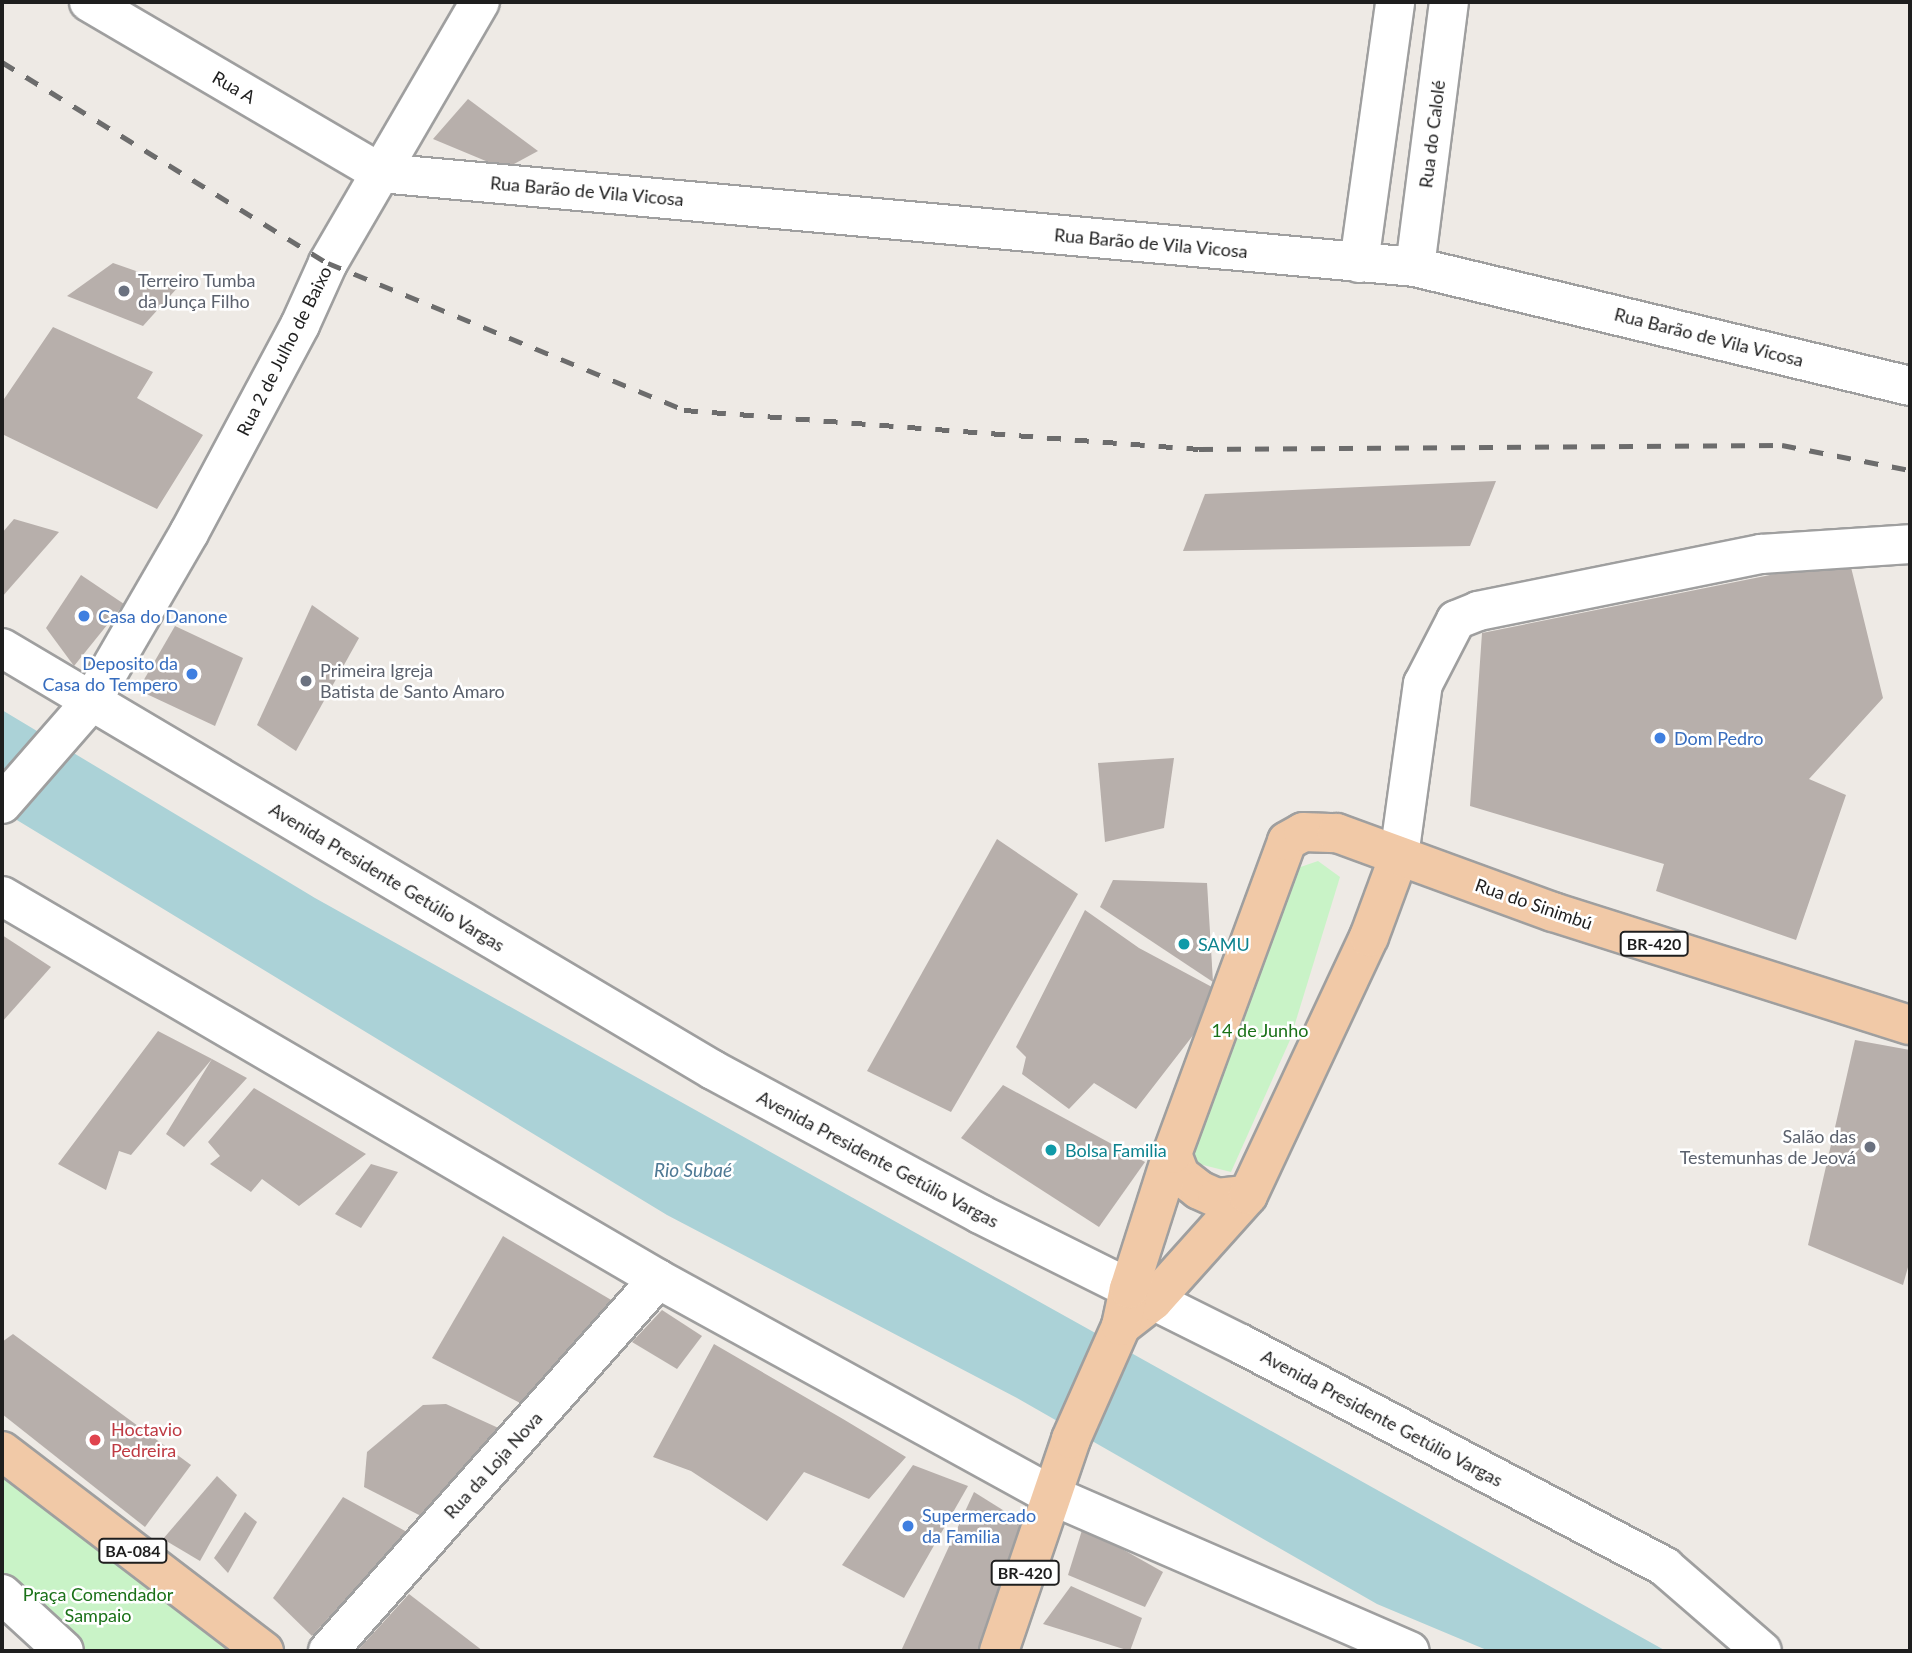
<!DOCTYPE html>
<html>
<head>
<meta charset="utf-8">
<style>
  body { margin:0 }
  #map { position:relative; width:1912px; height:1653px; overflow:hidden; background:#eeeae5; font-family:Lato,sans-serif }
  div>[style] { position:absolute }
  .park>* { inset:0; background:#c9f3c7 }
  .water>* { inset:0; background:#abd2d7 }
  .building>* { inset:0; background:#b7afab }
  .roads { filter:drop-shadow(2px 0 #9f9f9f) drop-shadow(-2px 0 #9f9f9f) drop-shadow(0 2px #9f9f9f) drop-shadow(0 -2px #9f9f9f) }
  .minor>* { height:38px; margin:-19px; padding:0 19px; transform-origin:19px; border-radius:19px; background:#fff }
  .tertiary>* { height:38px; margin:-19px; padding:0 19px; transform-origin:19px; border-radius:19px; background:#fff }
  .primary>* { height:38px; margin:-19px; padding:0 19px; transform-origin:19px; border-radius:19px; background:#f1c9a7 }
  .rail>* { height:5px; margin-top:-2.5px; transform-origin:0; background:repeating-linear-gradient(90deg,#6c6c6c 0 14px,transparent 0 28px) }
  .dots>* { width:19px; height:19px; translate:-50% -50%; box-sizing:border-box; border:4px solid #fff; border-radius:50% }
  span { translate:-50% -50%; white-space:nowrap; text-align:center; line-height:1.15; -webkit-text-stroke:5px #fff; paint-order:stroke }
  .shield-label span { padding:2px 5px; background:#fff; border:2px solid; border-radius:5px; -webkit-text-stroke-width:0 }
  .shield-label { font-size:16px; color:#1e1e1e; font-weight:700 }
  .street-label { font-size:18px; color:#1e1e1e }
  .worship-label { font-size:18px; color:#5b616d }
  .left { translate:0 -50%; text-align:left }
  .right { translate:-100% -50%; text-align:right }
  .shop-label { font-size:18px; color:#366cbe }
  .culture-label { font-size:18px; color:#0d838f }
  .park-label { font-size:18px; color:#1a7118 }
  .health-label { font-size:18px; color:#be3a42 }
  .water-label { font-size:19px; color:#4e7994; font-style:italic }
  .frame { position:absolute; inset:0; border:4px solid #1e1e1e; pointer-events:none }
</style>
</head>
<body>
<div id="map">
  <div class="park">
    <div style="clip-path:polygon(1318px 861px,1340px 877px,1290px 1040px,1231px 1172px,1183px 1160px,1283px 873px)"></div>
    <div style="clip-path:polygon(2px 1476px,228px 1651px,86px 1651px,2px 1576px)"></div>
  </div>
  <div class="water">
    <div style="clip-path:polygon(2px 710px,315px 898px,1666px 1651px,1489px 1651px,1377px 1604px,1017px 1398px,667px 1215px,2px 811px)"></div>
  </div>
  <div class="building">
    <div style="clip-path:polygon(468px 99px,538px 151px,505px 169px,433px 139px)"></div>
    <div style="clip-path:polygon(113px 263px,179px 286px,143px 326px,67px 296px)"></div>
    <div style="clip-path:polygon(53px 327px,153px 372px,137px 398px,203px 435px,157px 509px,2px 434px,2px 402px)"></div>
    <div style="clip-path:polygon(1496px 481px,1470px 546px,1183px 551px,1205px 494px)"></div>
    <div style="clip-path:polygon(14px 519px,59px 532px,2px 597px,2px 533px)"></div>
    <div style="clip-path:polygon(1849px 559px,1883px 698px,1809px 779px,1846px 795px,1796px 940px,1656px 891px,1664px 864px,1470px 806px,1482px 633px)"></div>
    <div style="clip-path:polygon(81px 575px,124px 604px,74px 666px,46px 628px)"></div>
    <div style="clip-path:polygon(312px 605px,359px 638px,296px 751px,257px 725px)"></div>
    <div style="clip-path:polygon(175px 626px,243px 658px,215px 726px,138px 690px)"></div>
    <div style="clip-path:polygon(1174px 758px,1164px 828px,1105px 842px,1098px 763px)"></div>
    <div style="clip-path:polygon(997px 839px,1078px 894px,951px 1112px,867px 1071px)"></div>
    <div style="clip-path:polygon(1113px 880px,1207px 883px,1213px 982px,1100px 907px)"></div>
    <div style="clip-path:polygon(1085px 910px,1139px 948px,1225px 994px,1136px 1109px,1094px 1083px,1069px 1109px,1022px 1074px,1026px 1057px,1016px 1047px)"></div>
    <div style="clip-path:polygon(2px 935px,51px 967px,2px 1022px)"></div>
    <div style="clip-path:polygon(158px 1031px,212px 1059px,247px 1078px,184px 1147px,166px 1134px,212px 1059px,131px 1155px,119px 1151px,106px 1190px,58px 1164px)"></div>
    <div style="clip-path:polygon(1855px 1040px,1910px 1050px,1910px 1260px,1903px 1285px,1808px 1245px)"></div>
    <div style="clip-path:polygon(1003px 1085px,1145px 1162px,1099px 1227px,961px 1138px)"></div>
    <div style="clip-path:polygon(254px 1088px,366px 1154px,299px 1206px,262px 1179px,251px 1192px,210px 1164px,220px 1156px,208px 1142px)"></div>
    <div style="clip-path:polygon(371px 1164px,398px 1172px,361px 1228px,335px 1214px)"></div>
    <div style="clip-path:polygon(503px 1236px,618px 1304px,530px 1408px,432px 1358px)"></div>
    <div style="clip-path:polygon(662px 1310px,702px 1336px,677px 1369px,632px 1342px)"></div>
    <div style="clip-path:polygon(13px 1334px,191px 1465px,145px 1527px,2px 1414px,2px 1342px)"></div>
    <div style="clip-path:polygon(714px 1344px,843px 1419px,906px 1457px,869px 1499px,804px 1472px,767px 1521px,691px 1471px,653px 1457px)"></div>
    <div style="clip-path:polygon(446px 1404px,505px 1431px,421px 1516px,364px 1487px,367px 1452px,423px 1405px)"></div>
    <div style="clip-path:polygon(913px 1465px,968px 1486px,904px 1598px,842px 1565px)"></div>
    <div style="clip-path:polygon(217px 1476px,237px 1495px,200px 1561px,163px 1539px)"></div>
    <div style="clip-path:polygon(974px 1492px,1022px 1522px,978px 1651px,901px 1651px)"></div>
    <div style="clip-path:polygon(343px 1497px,407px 1532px,312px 1636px,273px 1598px)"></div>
    <div style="clip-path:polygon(245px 1512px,257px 1522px,228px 1573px,214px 1558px)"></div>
    <div style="clip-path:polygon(1083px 1527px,1163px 1572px,1145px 1607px,1068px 1575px)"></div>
    <div style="clip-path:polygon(1071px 1586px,1142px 1618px,1130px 1651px,1043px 1624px)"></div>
    <div style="clip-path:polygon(409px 1594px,483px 1651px,357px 1651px)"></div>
  </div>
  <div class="roads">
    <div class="minor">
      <div style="left:89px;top:2px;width:338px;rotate:30.4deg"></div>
      <div style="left:380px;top:173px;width:1039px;rotate:5.19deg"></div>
      <div style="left:1415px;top:267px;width:509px;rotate:13.52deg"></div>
      <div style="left:1359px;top:263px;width:263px;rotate:-82.1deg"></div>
      <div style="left:1415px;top:267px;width:267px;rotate:-82.7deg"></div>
      <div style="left:2px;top:648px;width:827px;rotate:30.69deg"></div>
      <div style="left:713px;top:1070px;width:303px;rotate:28.3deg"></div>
      <div style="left:980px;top:1214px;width:292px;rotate:26.5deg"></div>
      <div style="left:1241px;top:1344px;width:479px;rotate:27.7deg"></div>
      <div style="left:1665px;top:1567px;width:128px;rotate:40.9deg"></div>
      <div style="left:2px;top:804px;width:135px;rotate:-48.9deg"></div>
      <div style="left:91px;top:702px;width:195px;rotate:-59.9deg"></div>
      <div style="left:189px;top:533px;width:236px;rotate:-61.9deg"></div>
      <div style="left:300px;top:325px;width:68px;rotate:-65.7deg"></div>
      <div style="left:328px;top:263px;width:302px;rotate:-59.8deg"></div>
      <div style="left:1399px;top:856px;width:174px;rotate:-82.1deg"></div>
      <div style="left:1423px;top:684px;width:72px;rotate:-62.7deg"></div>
      <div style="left:1456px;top:620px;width:24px;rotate:-22deg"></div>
      <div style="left:1478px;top:611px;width:289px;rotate:-11.4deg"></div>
      <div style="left:1761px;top:554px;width:149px;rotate:-3.8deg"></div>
      <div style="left:2px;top:896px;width:760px;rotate:30.28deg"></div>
      <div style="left:658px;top:1279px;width:448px;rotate:28.8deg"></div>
      <div style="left:1051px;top:1495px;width:391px;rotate:23.5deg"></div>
      <div style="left:328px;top:1651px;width:497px;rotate:-48.4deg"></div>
    </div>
    <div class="tertiary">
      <div style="left:2px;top:1594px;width:84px;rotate:42.6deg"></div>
    </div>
    <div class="primary">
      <div style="left:1172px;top:1154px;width:22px;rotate:69deg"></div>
      <div style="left:1180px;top:1175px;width:24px;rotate:38deg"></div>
      <div style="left:1199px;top:1190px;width:20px;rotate:24deg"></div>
      <div style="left:1217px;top:1198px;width:31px;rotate:-6deg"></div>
      <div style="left:1121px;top:1326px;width:41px;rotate:-38deg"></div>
      <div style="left:1153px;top:1301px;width:142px;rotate:-48.1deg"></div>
      <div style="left:1248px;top:1195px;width:285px;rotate:-64.9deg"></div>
      <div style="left:1369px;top:937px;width:86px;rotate:-69.7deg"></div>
      <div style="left:2px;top:1451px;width:330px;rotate:37.4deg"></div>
      <div style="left:999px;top:1651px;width:224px;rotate:-71.2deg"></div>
      <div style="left:1071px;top:1439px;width:124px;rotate:-66.1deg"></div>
      <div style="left:1121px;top:1326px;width:38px;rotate:-78deg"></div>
      <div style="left:1129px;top:1289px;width:142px;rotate:-72.3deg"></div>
      <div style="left:1172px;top:1154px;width:333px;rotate:-69.8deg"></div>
      <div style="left:1287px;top:841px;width:18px;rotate:-29deg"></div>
      <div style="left:1303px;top:832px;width:34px;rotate:2deg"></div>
      <div style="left:1337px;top:833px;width:230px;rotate:20.1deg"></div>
      <div style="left:1553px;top:912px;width:374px;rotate:17.6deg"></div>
    </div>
  </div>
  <div class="rail">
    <div style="left:2px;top:62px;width:383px;rotate:31.7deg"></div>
    <div style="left:328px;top:263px;width:385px;rotate:22.4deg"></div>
    <div style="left:684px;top:410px;width:516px;rotate:4.33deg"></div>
    <div style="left:1199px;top:449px;width:583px;rotate:-0.39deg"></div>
    <div style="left:1782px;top:445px;width:130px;rotate:11.1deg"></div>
  </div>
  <div class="dots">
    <div style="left:124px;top:291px;background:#6b7280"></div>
    <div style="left:84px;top:616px;background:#3f7fe0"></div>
    <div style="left:192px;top:674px;background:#3f7fe0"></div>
    <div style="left:306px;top:681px;background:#6b7280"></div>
    <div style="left:1660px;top:738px;background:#3f7fe0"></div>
    <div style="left:1184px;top:944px;background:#0f9aa8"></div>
    <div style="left:1870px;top:1147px;background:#6b7280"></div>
    <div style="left:1051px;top:1150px;background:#0f9aa8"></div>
    <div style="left:95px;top:1440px;background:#e0444e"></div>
    <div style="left:908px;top:1526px;background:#3f7fe0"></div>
  </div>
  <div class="shield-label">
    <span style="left:1654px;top:944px">BR-420</span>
    <span style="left:133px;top:1551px">BA-084</span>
    <span style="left:1025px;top:1573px">BR-420</span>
  </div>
  <div class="street-label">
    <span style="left:234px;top:87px;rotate:30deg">Rua A</span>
    <span style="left:1432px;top:134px;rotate:-83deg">Rua do Calolé</span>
    <span style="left:587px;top:191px;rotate:5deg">Rua Barão de Vila Vicosa</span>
    <span style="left:1151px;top:243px;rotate:5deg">Rua Barão de Vila Vicosa</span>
    <span style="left:1709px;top:337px;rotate:14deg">Rua Barão de Vila Vicosa</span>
    <span style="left:284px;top:351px;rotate:-63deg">Rua 2 de Julho de Baixo</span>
    <span style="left:387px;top:877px;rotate:31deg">Avenida Presidente Getúlio Vargas</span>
    <span style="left:1534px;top:904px;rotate:19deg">Rua do Sinimbú</span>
    <span style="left:878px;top:1159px;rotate:28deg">Avenida Presidente Getúlio Vargas</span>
    <span style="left:1382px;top:1418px;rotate:28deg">Avenida Presidente Getúlio Vargas</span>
    <span style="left:493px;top:1465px;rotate:-48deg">Rua da Loja Nova</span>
  </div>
  <div class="worship-label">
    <span class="left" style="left:138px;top:291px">Terreiro Tumba<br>da Junça Filho</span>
    <span class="left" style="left:320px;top:681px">Primeira Igreja<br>Batista de Santo Amaro</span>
    <span class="right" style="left:1856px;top:1147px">Salão das<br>Testemunhas de Jeová</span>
  </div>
  <div class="shop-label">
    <span class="left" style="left:98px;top:616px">Casa do Danone</span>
    <span class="right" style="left:178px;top:674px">Deposito da<br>Casa do Tempero</span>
    <span class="left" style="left:1674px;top:738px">Dom Pedro</span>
    <span class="left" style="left:922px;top:1526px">Supermercado<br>da Familia</span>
  </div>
  <div class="culture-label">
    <span class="left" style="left:1198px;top:944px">SAMU</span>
    <span class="left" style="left:1065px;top:1150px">Bolsa Familia</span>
  </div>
  <div class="park-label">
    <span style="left:1260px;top:1030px">14 de Junho</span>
    <span style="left:98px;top:1605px">Praça Comendador<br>Sampaio</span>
  </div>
  <div class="health-label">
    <span class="left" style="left:111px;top:1440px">Hoctavio<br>Pedreira</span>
  </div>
  <div class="water-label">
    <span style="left:693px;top:1170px">Rio Subaé</span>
  </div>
  <div class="frame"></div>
</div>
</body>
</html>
